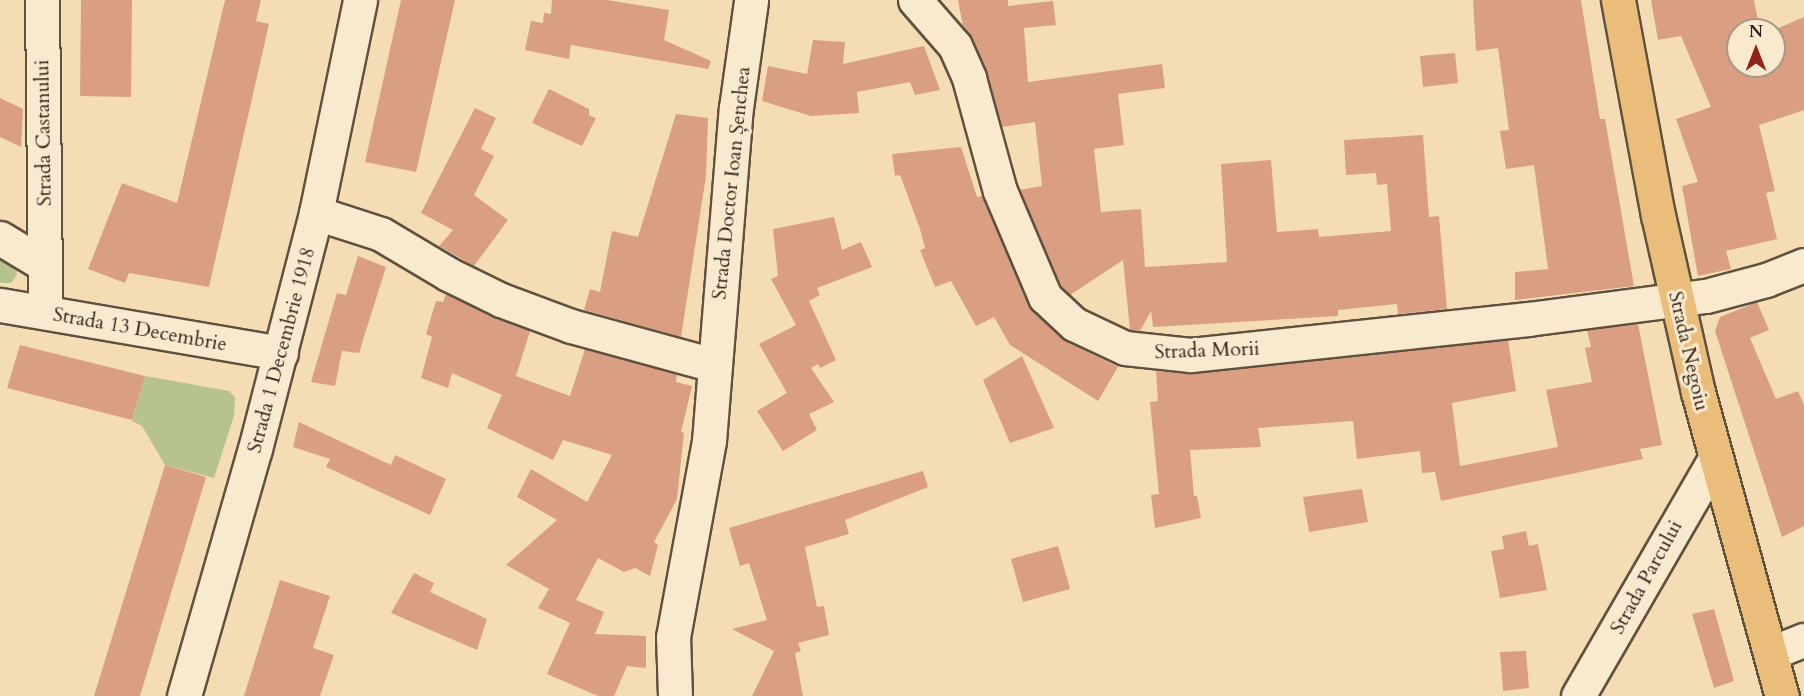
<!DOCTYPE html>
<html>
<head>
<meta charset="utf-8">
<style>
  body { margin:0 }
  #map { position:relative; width:1804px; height:696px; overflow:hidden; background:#f4ddb5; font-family:Cardo,serif }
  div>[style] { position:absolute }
  .green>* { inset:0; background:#b7c291 }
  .building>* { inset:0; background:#da9f83 }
  .roads { filter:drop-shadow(2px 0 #60513f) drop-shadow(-2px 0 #60513f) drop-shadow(0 2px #60513f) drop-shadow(0 -2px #60513f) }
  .minor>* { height:33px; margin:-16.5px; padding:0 16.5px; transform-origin:16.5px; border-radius:16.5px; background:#f8e9cf }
  .major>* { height:33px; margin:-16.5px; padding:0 16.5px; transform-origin:16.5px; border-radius:16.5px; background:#eabe7a }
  span { translate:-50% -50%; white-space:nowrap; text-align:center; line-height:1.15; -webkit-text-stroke:6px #f8e9cf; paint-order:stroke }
  .street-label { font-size:20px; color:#2f2218 }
  .north { position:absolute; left:1726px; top:18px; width:60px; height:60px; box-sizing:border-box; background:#f8e9cf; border:2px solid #a89986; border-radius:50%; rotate:0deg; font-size:16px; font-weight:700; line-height:24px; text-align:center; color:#2f2218 }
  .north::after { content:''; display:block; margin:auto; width:21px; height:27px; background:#8f2418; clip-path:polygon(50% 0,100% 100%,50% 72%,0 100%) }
</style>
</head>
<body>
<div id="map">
  <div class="green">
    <div style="clip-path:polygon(0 254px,16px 268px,17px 275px,11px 283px,0 283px)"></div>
    <div style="clip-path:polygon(145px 376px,229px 391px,235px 397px,234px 416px,214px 478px,165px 465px,142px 426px,132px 421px)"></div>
  </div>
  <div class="building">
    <div style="clip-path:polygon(81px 0,132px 0,131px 97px,80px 96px)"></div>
    <div style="clip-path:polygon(225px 0,261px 0,256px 21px,269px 24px,209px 287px,129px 273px,125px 283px,88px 269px,122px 183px,177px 203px)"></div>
    <div style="clip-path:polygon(401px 0,455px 0,416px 172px,365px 162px)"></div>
    <div style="clip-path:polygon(552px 0,607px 0,669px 10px,664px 40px,711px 61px,708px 69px,571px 45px,569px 59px,525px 50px,531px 21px,543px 23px,544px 13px,551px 14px)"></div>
    <div style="clip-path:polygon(958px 0,1008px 0,1008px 6px,1053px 1px,1056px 25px,1024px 28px,1028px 82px,1162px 64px,1165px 88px,1118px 94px,1124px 145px,1094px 149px,1101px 212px,1141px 209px,1145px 267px,1227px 262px,1221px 164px,1271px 160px,1277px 232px,1318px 229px,1319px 237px,1391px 231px,1387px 184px,1377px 185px,1376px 173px,1346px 175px,1344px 140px,1423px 135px,1429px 217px,1439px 216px,1447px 309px,1398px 314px,1397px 304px,1338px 310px,1338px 316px,1153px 327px,1151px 311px,1140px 331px,1130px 330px,1123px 260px,1070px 295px,1061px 286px,1020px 190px,1042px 186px,1035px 122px,1002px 127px,986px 71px,963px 27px)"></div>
    <div style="clip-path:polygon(1473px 0,1581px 0,1600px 119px,1605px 119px,1634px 286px,1515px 300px,1515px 272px,1548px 269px,1534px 165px,1506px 169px,1500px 131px,1509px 130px,1498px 48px,1476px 51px)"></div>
    <div style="clip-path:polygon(1651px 0,1754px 0,1760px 30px,1738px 30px,1738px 66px,1774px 66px,1774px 30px,1804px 17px,1804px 110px,1759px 125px,1775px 191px,1766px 193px,1777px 239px,1726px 251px,1731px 269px,1698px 276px,1682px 186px,1698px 182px,1676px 119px,1711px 107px,1681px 36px,1658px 40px)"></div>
    <div style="clip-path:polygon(813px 40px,845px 42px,843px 64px,924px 46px,940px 90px,915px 95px,910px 82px,857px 92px,859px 113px,811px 116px,762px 101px,768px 66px,807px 74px)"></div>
    <div style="clip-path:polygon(1455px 53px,1458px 83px,1423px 87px,1420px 56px)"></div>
    <div style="clip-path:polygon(549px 89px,589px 109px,589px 115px,596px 118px,582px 146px,532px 123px)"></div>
    <div style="clip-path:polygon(0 98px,23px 109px,21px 147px,0 137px)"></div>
    <div style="clip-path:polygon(475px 108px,496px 118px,481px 149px,494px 156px,474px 195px,508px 220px,474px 266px,439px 246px,453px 230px,421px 213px)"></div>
    <div style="clip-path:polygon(676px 114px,708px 118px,706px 176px,681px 337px,584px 310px,590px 289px,600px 292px,612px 231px,638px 237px)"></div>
    <div style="clip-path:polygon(961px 147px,977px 197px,982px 196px,1032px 310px,1066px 341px,1118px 367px,1098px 401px,1010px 345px,994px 317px,976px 326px,951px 281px,935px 287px,920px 250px,925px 248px,920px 229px,900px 175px,895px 176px,892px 154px)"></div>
    <div style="clip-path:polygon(834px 217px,842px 250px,861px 242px,872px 267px,817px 288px,820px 295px,809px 301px,836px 360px,820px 368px,818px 364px,811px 368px,834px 402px,809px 414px,817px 430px,783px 451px,757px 411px,787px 393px,759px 344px,796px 325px,771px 279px,778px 276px,773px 229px)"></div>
    <div style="clip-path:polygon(358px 256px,386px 267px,359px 353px,342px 351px,335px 386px,311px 382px,337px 293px,346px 295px)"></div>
    <div style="clip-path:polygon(446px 294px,530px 331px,516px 376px,570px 396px,585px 349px,677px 374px,676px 382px,692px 386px,681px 432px,684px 433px,677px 499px,654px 542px,658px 545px,650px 576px,635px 568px,624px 572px,598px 558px,576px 600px,604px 612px,595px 634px,646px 636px,646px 668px,627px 666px,614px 696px,598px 696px,547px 674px,570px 623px,538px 608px,549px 589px,506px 565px,557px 520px,517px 497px,531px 469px,587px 502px,612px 455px,563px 440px,553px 460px,487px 428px,502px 395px,452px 373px,448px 388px,421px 378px,432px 337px,426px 334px,436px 301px,443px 302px)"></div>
    <div style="clip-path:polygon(1757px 302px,1769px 330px,1750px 338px,1776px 399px,1798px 391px,1804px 405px,1804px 526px,1782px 537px,1715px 331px,1720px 317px)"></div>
    <div style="clip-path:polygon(1638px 324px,1662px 445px,1640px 449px,1643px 459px,1441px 501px,1435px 472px,1422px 473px,1420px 451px,1357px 459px,1353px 421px,1258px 428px,1261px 447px,1190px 450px,1194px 496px,1197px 496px,1201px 518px,1155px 528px,1151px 495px,1159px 494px,1150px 402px,1158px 401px,1156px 371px,1193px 374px,1508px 340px,1516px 391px,1452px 403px,1460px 466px,1558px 447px,1546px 390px,1592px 382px,1585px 348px,1591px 347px,1587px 330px)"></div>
    <div style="clip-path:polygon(20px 345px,145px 376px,132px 420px,7px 388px)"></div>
    <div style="clip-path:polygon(1022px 356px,1054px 428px,1010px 443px,983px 380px)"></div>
    <div style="clip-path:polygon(299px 422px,391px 465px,395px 455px,446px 479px,430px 515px,326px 467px,330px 459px,293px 447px)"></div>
    <div style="clip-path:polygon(165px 465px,206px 477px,140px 696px,94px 696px)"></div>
    <div style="clip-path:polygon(923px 471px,928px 487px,845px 520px,849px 534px,805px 547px,817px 607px,824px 606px,829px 635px,798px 643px,801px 651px,795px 653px,803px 696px,752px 696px,774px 651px,732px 629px,767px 620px,749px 563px,740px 566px,729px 528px)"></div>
    <div style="clip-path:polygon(1362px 489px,1368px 522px,1309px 532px,1303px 497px)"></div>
    <div style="clip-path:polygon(1526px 531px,1529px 546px,1538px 544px,1547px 590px,1500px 598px,1491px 551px,1504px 549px,1502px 536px)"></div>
    <div style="clip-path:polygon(1058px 546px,1070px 589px,1023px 602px,1011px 559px)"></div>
    <div style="clip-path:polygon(414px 573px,434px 583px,430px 592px,487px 619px,477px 650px,391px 613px)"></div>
    <div style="clip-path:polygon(280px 580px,330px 596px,313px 648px,334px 655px,320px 696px,244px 696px)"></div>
    <div style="clip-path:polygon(1714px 609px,1734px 681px,1714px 688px,1692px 614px)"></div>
    <div style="clip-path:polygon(1526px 651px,1529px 688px,1503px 691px,1500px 652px)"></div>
  </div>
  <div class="roads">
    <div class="minor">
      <div style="left:42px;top:0;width:312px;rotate:89.4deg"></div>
      <div style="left:915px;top:0;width:61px;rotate:49deg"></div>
      <div style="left:955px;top:46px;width:35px;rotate:66deg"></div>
      <div style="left:969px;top:78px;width:117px;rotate:74.7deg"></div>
      <div style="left:1000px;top:191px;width:115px;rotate:67deg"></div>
      <div style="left:1045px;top:297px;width:40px;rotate:43deg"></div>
      <div style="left:1074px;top:324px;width:56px;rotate:25.2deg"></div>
      <div style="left:1125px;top:348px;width:66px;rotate:6.1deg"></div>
      <div style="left:1191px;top:355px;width:339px;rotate:-6.1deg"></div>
      <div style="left:1528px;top:319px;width:179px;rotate:-7.4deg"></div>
      <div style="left:1706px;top:296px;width:62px;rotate:-14.9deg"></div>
      <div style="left:1766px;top:280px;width:41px;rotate:-21.5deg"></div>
      <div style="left:316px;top:213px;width:68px;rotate:17.9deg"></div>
      <div style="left:381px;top:234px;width:78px;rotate:30.8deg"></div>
      <div style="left:448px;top:274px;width:59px;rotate:26.1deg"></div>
      <div style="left:501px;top:300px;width:75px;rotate:20.4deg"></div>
      <div style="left:571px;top:326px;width:148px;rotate:15.3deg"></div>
      <div style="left:0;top:238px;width:52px;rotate:31deg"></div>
      <div style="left:0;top:305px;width:285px;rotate:9.7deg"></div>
      <div style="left:1771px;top:653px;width:35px;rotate:-22deg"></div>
      <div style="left:184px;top:696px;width:257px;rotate:-74deg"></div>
      <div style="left:255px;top:449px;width:244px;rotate:-75.5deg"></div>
      <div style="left:316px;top:213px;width:217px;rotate:-78.3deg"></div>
      <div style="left:675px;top:696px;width:59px;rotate:-91.9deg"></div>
      <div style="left:673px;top:637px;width:199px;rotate:-79.6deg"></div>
      <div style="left:709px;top:441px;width:334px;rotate:-85.4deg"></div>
      <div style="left:736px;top:108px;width:108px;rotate:-82deg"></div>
      <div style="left:1578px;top:696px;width:274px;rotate:-60deg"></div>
    </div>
    <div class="major">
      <div style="left:1618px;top:0;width:219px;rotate:79.5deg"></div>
      <div style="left:1658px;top:215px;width:181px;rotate:77.3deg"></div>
      <div style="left:1698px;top:392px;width:315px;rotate:74.6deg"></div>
    </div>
  </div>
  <div class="street-label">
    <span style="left:43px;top:133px;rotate:-91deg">Strada Castanului</span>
    <span style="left:731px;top:183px;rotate:-84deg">Strada Doctor Ioan Șenchea</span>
    <span style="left:140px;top:329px;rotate:10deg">Strada 13 Decembrie</span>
    <span style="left:281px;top:350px;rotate:-75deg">Strada 1 Decembrie 1918</span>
    <span style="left:1207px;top:350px;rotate:-2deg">Strada Morii</span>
    <span style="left:1689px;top:351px;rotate:77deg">Strada Negoiu</span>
    <span style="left:1646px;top:577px;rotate:-61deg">Strada Parcului</span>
  </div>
  <div class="north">N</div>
</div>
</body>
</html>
